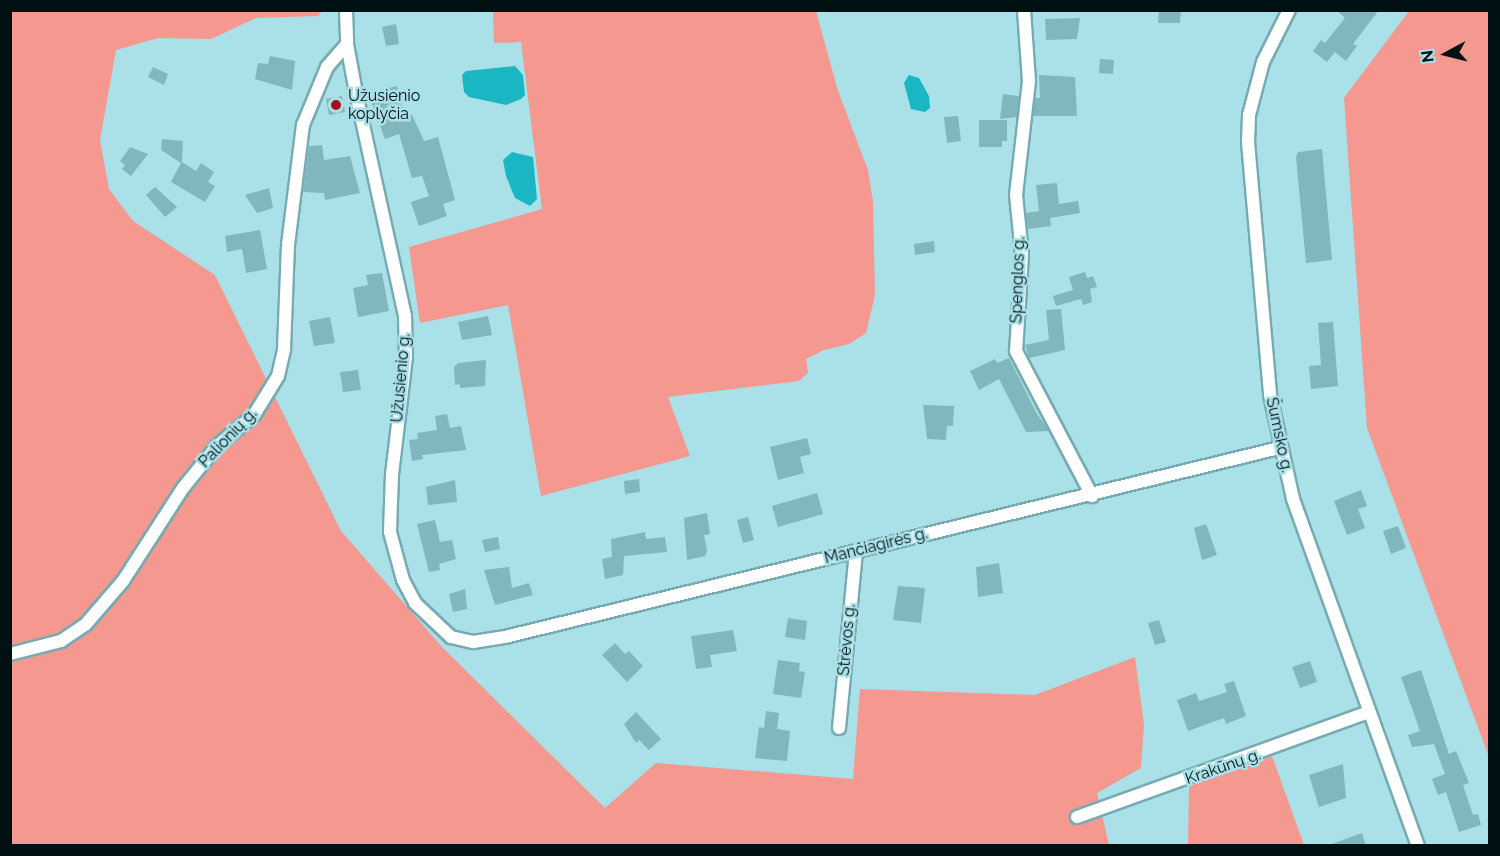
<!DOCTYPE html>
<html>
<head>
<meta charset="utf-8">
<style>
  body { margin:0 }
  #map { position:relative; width:1500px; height:856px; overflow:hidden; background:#aae0e7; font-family:Raleway,sans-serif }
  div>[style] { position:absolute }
  .green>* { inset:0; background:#f49890 }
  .water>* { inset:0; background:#1ab6c4 }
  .building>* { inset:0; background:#81b6bc }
  .roads { filter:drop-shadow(2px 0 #76abb1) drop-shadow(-2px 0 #76abb1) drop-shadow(0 2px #76abb1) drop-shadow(0 -2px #76abb1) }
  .street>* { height:12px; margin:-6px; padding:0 6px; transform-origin:6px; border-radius:6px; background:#fff }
  .dots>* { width:16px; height:16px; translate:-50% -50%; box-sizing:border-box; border:3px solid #aae0e7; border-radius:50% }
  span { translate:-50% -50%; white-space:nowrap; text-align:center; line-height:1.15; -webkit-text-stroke:5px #aae0e7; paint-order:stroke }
  .poi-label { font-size:16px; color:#001114 }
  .left { translate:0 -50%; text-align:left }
  .street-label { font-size:16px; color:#001114 }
  .frame { position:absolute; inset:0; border:12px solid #001114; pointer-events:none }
  .north { position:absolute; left:1416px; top:24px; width:60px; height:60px; -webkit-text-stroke:4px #aae0e7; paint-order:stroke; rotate:263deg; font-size:16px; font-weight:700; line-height:24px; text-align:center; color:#001114 }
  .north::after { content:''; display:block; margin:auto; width:21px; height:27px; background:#001114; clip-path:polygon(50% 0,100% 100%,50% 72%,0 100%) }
</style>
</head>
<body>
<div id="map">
  <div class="green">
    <div style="clip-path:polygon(10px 11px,322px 11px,318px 16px,256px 18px,211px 39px,158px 38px,116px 50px,100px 140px,109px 189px,133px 221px,215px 275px,341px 531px,442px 647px,605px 808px,656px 763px,853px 779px,860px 689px,1035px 695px,1135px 657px,1144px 725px,1141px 768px,1097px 793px,1109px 845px,11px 845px)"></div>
    <div style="clip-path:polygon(493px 11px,816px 11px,838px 91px,868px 170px,873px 201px,875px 295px,866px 333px,849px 344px,824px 350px,806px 359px,808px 373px,799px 381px,668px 397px,690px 456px,541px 496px,508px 305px,420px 323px,409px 247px,542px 209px,521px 42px,494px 43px)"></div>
    <div style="clip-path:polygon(1409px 11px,1489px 11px,1489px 757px,1367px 428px,1344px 98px)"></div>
    <div style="clip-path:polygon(1272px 756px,1304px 845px,1188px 845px,1189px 786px)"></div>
  </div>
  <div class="water">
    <div style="clip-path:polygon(515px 66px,523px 75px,525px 95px,521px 99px,506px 105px,469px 97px,464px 92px,462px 75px,466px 71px)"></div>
    <div style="clip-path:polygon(909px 75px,919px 78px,929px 96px,930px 108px,925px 112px,911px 109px,904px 83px)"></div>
    <div style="clip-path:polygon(512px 152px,533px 157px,537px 199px,530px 206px,515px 198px,506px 176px,503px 160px)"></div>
  </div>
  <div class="building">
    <div style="clip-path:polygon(1159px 10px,1181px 10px,1180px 23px,1158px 23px)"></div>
    <div style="clip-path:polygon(1336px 10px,1379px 10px,1353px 44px,1357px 46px,1346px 61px,1335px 52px,1327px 62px,1313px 51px,1321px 40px,1325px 43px,1345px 18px)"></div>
    <div style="clip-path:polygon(1080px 18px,1077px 39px,1046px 40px,1045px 19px)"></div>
    <div style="clip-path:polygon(396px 24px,399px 44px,386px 46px,382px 27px)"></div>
    <div style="clip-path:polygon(270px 56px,295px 61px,292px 90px,255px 79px,258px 63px,268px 64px)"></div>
    <div style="clip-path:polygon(1100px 59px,1114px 60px,1113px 74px,1099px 73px)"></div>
    <div style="clip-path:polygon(153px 67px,168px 74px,164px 85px,148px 77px)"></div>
    <div style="clip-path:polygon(1039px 75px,1075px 77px,1077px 116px,1033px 116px,1035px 98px,1040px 98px)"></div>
    <div style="clip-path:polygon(397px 86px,405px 117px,412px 115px,424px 141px,438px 137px,455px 200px,443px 204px,447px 216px,419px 226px,411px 202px,429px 196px,422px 176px,412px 178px,399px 134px,385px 139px,368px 93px)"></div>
    <div style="clip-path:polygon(1003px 94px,1019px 96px,1017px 117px,1000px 119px)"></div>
    <div style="clip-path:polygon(342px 96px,345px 112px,329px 115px,326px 99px)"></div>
    <div style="clip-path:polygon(958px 116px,961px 141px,947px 143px,944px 117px)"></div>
    <div style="clip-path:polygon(979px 120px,1007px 120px,1007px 141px,1002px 141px,1002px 147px,979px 147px)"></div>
    <div style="clip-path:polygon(162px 139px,183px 141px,182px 162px,196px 171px,201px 163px,214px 172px,208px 182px,215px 186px,205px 202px,171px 182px,181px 163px,161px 150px)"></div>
    <div style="clip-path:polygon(322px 145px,324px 160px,350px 156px,360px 193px,325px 200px,324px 193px,303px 192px,309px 146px)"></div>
    <div style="clip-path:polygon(130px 147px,148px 154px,131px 176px,122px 169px,125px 165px,120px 161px)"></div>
    <div style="clip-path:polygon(1322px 149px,1332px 260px,1306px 263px,1296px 157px,1298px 152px)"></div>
    <div style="clip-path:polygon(1057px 183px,1059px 204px,1078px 201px,1080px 213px,1050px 218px,1051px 226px,1028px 229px,1026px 213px,1039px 211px,1036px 185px)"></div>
    <div style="clip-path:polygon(155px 187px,177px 207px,165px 217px,146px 195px)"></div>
    <div style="clip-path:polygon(269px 188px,273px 208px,257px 213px,245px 195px)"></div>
    <div style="clip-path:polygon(260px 230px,267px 269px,246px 273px,242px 249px,227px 252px,225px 236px)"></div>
    <div style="clip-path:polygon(934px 241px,935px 252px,915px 255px,914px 244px)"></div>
    <div style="clip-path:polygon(1085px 272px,1087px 278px,1093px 276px,1097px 287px,1090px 289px,1092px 302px,1083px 305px,1081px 299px,1056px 306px,1053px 296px,1073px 290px,1069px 277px)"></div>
    <div style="clip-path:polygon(382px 273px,389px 311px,358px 317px,353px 288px,368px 285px,366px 275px)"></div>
    <div style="clip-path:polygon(1061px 309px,1065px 350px,1029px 358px,1025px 345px,1049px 340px,1046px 310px)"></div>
    <div style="clip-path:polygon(488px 316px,492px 335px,462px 340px,458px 322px)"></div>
    <div style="clip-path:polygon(330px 317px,335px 343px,314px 346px,309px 321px)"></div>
    <div style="clip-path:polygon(1333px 322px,1338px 386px,1311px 389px,1309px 366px,1321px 365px,1318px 323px)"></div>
    <div style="clip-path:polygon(1009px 358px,1037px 414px,1049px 431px,1026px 432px,999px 379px,979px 390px,970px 371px,995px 359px,997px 363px)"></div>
    <div style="clip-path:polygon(486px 360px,485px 386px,460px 388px,460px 384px,455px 385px,454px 367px,458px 363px)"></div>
    <div style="clip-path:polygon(358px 370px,361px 390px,343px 392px,340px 372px)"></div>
    <div style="clip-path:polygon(923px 405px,954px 406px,953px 426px,947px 426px,946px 440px,927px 439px)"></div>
    <div style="clip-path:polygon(447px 414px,450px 428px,461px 426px,466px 450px,422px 455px,423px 459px,412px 461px,409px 440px,418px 439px,417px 433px,437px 430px,435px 416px)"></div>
    <div style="clip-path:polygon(807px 438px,811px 454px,800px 457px,804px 473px,778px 480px,770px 447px)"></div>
    <div style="clip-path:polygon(639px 479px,640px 492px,625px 494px,624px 481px)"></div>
    <div style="clip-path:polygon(455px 480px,457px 502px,428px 505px,426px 487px)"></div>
    <div style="clip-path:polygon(1361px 490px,1367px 506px,1358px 509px,1365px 528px,1347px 535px,1334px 501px)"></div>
    <div style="clip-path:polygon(817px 493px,823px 514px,778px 527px,772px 506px)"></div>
    <div style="clip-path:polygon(707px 513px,710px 534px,704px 535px,707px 551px,705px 556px,687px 560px,684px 518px)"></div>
    <div style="clip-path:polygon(748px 517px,754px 540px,743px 543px,737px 520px)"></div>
    <div style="clip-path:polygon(435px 520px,440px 542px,452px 540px,456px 559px,439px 564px,440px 570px,429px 572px,417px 524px)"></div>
    <div style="clip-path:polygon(1206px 524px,1217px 555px,1202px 560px,1194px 528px)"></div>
    <div style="clip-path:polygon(1398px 526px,1406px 548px,1391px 554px,1383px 531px)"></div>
    <div style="clip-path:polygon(645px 532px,646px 539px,665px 537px,667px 552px,624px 556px,623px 575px,605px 579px,602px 559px,612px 557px,611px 539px)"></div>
    <div style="clip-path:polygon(498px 537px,500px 549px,485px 552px,482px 540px)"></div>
    <div style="clip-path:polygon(999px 563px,1003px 593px,978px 597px,976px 567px)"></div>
    <div style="clip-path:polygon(509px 567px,512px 588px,529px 583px,533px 595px,495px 605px,484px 570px)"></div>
    <div style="clip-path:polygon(898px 586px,925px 588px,921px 623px,893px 620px)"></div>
    <div style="clip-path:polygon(465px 589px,467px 609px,453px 612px,449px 594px)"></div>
    <div style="clip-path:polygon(788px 618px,807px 621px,805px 640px,785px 637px)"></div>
    <div style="clip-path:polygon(1159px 620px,1166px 642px,1155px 645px,1148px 623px)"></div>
    <div style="clip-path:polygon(733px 630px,737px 651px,710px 655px,712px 667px,696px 669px,691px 636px)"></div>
    <div style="clip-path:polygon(615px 643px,625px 654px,629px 651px,643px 666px,627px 682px,602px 655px)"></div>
    <div style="clip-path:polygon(778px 660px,800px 663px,799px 671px,805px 672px,801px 698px,773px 694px)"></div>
    <div style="clip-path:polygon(1310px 661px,1317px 682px,1300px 688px,1292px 667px)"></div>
    <div style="clip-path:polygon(1421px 670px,1449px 754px,1456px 751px,1469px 783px,1463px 785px,1473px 815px,1478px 814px,1481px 825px,1459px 832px,1446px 792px,1438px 795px,1432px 779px,1445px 774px,1434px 744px,1412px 747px,1408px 735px,1420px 731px,1401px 677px)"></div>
    <div style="clip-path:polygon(1234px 681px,1246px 716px,1226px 724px,1224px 718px,1188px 731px,1177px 700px,1196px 693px,1199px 701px,1227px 692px,1224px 684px)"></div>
    <div style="clip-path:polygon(766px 711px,779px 713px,777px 729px,790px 731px,787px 761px,755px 758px,759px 727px,764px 728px)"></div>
    <div style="clip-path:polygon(636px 712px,661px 739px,649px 750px,639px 740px,636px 743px,624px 724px)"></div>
    <div style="clip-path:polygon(1343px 764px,1346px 798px,1319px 807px,1309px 775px)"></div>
    <div style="clip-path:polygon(1362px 833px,1366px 846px,1332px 846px,1332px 844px)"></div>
  </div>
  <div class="roads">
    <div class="street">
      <div style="left:346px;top:10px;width:34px;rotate:88deg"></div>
      <div style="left:347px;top:44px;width:50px;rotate:79.6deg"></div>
      <div style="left:356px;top:93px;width:228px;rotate:77.6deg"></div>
      <div style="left:405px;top:316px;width:41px;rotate:88.6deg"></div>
      <div style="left:406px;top:357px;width:118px;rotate:96.8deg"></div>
      <div style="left:392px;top:474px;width:58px;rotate:92deg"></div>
      <div style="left:390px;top:532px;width:50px;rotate:74.8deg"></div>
      <div style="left:403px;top:580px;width:26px;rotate:62deg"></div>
      <div style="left:415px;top:603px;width:50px;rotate:43.4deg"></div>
      <div style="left:451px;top:637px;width:23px;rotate:13deg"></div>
      <div style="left:473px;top:642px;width:36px;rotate:-9deg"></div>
      <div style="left:509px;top:636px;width:793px;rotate:-13.72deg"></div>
      <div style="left:1024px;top:10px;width:71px;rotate:86deg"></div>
      <div style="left:1029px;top:81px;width:115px;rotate:96.5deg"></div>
      <div style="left:1016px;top:195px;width:59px;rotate:84.2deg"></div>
      <div style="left:1022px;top:254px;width:97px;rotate:93.5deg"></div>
      <div style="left:1016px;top:351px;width:164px;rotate:62.3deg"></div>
      <div style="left:1289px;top:10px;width:58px;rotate:116.6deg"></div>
      <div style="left:1263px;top:62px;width:55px;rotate:104.8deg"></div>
      <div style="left:1249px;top:115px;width:27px;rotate:92deg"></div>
      <div style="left:1248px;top:142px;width:254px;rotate:85deg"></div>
      <div style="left:1270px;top:395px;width:107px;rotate:77.5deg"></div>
      <div style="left:1293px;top:499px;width:369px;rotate:70.2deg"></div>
      <div style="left:10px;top:654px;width:53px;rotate:-14.3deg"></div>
      <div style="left:61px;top:641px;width:30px;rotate:-34deg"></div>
      <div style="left:86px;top:624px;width:57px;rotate:-49.3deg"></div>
      <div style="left:123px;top:581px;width:111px;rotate:-57.2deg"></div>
      <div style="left:183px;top:488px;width:54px;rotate:-51deg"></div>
      <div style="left:217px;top:446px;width:48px;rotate:-40deg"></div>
      <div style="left:254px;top:415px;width:46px;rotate:-58.4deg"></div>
      <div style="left:278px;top:376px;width:28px;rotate:-77deg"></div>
      <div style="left:284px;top:349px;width:104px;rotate:-87.8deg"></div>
      <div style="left:288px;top:245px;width:121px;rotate:-82.9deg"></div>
      <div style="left:303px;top:125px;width:63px;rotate:-67.5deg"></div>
      <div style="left:327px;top:67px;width:30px;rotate:-49deg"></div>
      <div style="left:839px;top:728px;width:178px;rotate:-84.5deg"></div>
      <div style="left:1077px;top:817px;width:309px;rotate:-19.8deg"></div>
    </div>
  </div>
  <div class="dots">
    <div style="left:336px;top:105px;background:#a50c1c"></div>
  </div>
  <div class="poi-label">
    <span class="left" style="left:348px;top:105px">Užusienio<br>koplyčia</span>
  </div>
  <div class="street-label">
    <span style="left:1018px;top:280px;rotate:-88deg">Spenglos g.</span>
    <span style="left:401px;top:378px;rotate:-85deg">Užusienio g.</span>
    <span style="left:1279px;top:435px;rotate:78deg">Šumsko g.</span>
    <span style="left:228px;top:438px;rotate:-46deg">Palionių g.</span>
    <span style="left:876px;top:546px;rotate:-14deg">Mančiagirės g.</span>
    <span style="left:847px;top:640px;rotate:-85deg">Strėvos g.</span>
    <span style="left:1223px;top:767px;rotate:-19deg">Krakūnų g.</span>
  </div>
  <div class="frame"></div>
  <div class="north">N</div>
</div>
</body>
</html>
